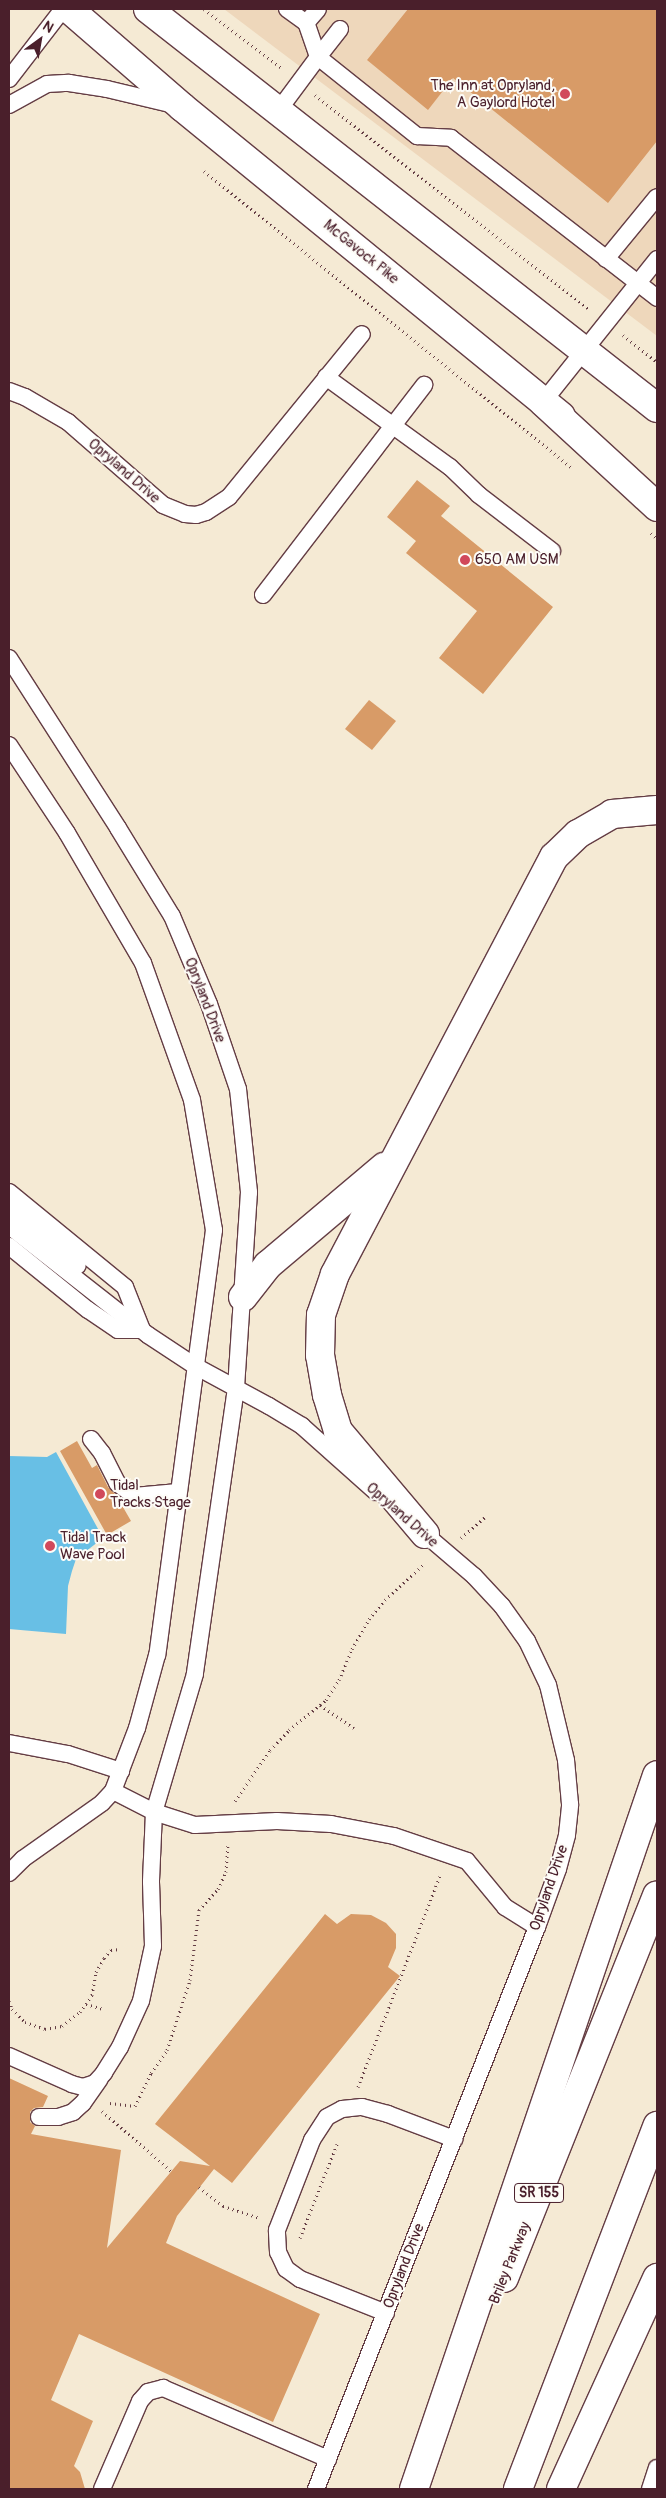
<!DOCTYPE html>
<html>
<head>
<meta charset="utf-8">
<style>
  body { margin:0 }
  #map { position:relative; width:666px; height:2498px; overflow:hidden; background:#f5ead4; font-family:Pangolin,sans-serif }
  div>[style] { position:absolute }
  .built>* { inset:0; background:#eed7bb }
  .water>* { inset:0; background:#68bfe5 }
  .building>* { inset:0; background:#d89b67 }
  .path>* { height:3px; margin-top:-1.5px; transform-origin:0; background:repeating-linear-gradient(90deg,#643d44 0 1px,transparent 0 5px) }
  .roads { filter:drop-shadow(1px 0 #643d44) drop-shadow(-1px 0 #643d44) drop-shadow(0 1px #643d44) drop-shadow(0 -1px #643d44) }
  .service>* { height:16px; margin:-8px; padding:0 8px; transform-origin:8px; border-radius:8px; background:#fff }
  .tertiary>* { height:28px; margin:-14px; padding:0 14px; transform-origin:14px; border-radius:14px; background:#fff }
  .motorway>* { height:28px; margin:-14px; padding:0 14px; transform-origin:14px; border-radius:14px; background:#fff }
  .dots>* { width:14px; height:14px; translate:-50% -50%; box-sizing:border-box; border:2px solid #fdfcf7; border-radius:50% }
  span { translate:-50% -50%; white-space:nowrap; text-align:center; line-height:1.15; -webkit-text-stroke:4px #fdfcf7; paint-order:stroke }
  .shield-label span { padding:1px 4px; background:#fdfcf7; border:1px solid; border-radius:4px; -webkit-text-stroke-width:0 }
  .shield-label { font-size:14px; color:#4a1f2b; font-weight:700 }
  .poi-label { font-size:15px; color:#4a1f2b }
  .right { translate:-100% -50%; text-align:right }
  .left { translate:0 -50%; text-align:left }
  .street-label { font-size:15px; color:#4a1f2b }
  .frame { position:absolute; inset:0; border:10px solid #4a1f2b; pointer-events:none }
  .north { position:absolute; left:15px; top:15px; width:50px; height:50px; -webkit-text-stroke:4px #fdfcf7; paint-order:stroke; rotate:32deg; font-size:14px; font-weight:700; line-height:20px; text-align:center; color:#4a1f2b }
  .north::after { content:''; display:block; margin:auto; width:18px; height:22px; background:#4a1f2b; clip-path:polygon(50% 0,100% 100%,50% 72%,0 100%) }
</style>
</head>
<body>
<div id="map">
  <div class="built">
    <div style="clip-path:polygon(224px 9px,657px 9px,657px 336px)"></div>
  </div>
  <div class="water">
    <div style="clip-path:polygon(56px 1452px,103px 1538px,76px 1559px,72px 1571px,68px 1586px,66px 1634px,9px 1629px,9px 1456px,47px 1457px)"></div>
  </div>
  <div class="building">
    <div style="clip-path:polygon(408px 9px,657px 9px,657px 141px,608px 203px,453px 78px,428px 110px,367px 60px)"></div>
    <div style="clip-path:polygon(417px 480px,450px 506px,441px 516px,553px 607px,483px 694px,439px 658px,477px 611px,406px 553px,416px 541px,387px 517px)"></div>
    <div style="clip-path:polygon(369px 700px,396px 721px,372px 750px,345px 729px)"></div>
    <div style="clip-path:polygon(77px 1441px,92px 1468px,97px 1465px,108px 1487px,116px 1495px,131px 1521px,107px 1535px,60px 1451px)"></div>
    <div style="clip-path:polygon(325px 1914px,337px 1924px,351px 1914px,371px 1915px,386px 1923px,396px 1934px,396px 1948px,388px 1967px,400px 1976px,232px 2183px,214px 2169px,177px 2216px,166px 2243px,320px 2314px,273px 2422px,79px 2334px,51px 2400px,93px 2421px,74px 2466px,80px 2472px,85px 2489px,9px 2489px,9px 2078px,48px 2096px,43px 2107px,34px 2108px,30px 2112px,30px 2122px,35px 2126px,31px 2134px,121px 2150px,107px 2248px,180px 2161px,210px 2166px,155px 2124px)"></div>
  </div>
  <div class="path">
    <div style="left:204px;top:9px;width:99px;rotate:37.2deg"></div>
    <div style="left:315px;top:95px;width:349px;rotate:38deg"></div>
    <div style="left:204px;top:171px;width:471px;rotate:38.9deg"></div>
    <div style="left:623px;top:335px;width:43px;rotate:38.5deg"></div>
    <div style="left:651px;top:533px;width:8px;rotate:45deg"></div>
    <div style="left:461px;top:1538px;width:32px;rotate:-41deg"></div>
    <div style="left:320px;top:1705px;width:41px;rotate:34.1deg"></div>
    <div style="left:235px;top:1801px;width:62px;rotate:-55.5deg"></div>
    <div style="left:270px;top:1750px;width:28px;rotate:-46deg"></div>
    <div style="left:289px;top:1730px;width:48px;rotate:-39deg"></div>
    <div style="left:326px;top:1700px;width:24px;rotate:-57deg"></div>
    <div style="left:339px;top:1680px;width:34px;rotate:-67deg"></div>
    <div style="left:352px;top:1649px;width:34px;rotate:-60deg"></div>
    <div style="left:369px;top:1619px;width:25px;rotate:-50deg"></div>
    <div style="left:385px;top:1600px;width:54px;rotate:-42.8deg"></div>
    <div style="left:9px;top:2001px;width:9px;rotate:69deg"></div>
    <div style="left:12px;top:2009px;width:18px;rotate:45deg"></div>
    <div style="left:25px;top:2022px;width:21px;rotate:19deg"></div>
    <div style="left:45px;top:2029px;width:17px;rotate:-10deg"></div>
    <div style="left:62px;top:2026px;width:23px;rotate:-38deg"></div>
    <div style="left:80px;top:2012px;width:21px;rotate:-55deg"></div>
    <div style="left:92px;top:1995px;width:23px;rotate:-80deg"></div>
    <div style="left:96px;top:1972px;width:16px;rotate:-60deg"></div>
    <div style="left:104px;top:1958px;width:11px;rotate:-49deg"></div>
    <div style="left:111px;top:1950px;width:9px;rotate:-6deg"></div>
    <div style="left:86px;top:2004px;width:18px;rotate:16deg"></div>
    <div style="left:358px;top:2087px;width:226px;rotate:-68.8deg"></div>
    <div style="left:110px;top:2103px;width:25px;rotate:7deg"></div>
    <div style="left:135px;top:2106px;width:37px;rotate:-64deg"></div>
    <div style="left:151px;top:2073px;width:28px;rotate:-55deg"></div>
    <div style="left:167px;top:2050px;width:74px;rotate:-71.8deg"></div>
    <div style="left:190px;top:1980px;width:71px;rotate:-82.7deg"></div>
    <div style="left:199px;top:1910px;width:28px;rotate:-48deg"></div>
    <div style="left:218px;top:1889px;width:19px;rotate:-65deg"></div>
    <div style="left:226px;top:1872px;width:29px;rotate:-86deg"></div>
    <div style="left:102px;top:2111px;width:91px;rotate:41deg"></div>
    <div style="left:199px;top:2187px;width:31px;rotate:38deg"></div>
    <div style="left:223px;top:2206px;width:39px;rotate:18deg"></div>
    <div style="left:300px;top:2238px;width:101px;rotate:-68.5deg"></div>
  </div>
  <div class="roads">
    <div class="service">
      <div style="left:287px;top:9px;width:24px;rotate:36deg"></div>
      <div style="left:306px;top:23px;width:18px;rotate:-49deg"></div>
      <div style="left:340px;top:29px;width:36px;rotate:128deg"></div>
      <div style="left:318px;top:57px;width:127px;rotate:38.6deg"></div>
      <div style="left:417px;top:136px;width:34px;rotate:3deg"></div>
      <div style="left:451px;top:138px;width:261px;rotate:37.8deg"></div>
      <div style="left:9px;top:79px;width:88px;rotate:-52.4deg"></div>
      <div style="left:9px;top:105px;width:43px;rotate:-28.9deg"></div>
      <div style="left:47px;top:84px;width:22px;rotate:-3deg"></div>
      <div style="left:69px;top:83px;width:38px;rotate:9deg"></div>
      <div style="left:107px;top:89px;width:69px;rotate:13.4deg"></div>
      <div style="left:278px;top:111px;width:67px;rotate:-53.5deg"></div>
      <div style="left:318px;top:57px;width:36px;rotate:-109deg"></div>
      <div style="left:606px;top:259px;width:80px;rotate:-50.6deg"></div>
      <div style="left:326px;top:377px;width:153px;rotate:36deg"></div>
      <div style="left:450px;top:467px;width:40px;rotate:44deg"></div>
      <div style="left:479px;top:495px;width:92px;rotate:37.5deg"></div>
      <div style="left:9px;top:391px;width:17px;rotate:21deg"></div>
      <div style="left:25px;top:397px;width:50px;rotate:30.2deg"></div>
      <div style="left:68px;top:422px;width:126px;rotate:41.1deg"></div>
      <div style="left:163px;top:505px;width:24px;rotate:22deg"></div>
      <div style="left:185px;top:514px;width:11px;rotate:5deg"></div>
      <div style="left:196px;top:515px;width:10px;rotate:-17deg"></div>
      <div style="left:206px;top:512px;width:27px;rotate:-33deg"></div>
      <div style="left:229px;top:497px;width:210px;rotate:-50.8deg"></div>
      <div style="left:543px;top:402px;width:183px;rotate:-51.4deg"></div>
      <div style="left:263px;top:595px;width:265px;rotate:-52.5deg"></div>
      <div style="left:9px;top:658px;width:202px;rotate:57.3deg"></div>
      <div style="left:118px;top:828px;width:103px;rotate:58.5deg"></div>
      <div style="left:172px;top:916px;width:95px;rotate:67.2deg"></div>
      <div style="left:209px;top:1004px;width:90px;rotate:71.2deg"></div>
      <div style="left:238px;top:1089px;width:104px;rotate:83.9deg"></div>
      <div style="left:249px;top:1192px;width:196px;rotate:93.8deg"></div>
      <div style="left:236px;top:1388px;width:289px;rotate:98.2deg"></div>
      <div style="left:195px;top:1674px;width:144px;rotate:106.5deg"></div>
      <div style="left:154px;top:1812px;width:70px;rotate:92.5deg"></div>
      <div style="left:151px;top:1882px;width:64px;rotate:88.2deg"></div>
      <div style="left:153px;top:1946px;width:56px;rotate:102.3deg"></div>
      <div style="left:141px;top:2001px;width:51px;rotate:114.5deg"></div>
      <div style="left:120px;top:2047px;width:31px;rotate:122deg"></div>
      <div style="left:104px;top:2073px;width:13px;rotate:132deg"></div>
      <div style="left:95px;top:2083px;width:13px;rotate:162deg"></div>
      <div style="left:83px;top:2087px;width:11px;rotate:-165deg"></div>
      <div style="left:72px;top:2084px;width:69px;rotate:-156deg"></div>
      <div style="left:9px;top:745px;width:105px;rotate:56.6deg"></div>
      <div style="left:67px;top:833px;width:151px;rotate:59.7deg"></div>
      <div style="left:143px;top:963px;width:145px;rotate:70.3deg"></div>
      <div style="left:192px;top:1100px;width:132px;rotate:80.4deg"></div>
      <div style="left:214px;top:1230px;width:429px;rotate:97.6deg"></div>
      <div style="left:157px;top:1655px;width:76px;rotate:105.3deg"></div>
      <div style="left:137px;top:1728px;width:67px;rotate:110.9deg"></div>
      <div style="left:113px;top:1791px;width:16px;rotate:133deg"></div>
      <div style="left:102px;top:1803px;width:97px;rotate:144.7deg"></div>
      <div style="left:23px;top:1859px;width:20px;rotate:135deg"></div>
      <div style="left:9px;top:1192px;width:150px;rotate:39.3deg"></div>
      <div style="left:125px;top:1287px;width:46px;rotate:68.4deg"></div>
      <div style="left:142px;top:1330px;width:24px;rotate:180deg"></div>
      <div style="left:118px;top:1330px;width:36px;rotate:-146deg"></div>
      <div style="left:88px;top:1310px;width:102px;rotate:-141deg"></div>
      <div style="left:9px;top:1209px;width:89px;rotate:39.6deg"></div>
      <div style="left:9px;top:1226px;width:177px;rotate:38.1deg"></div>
      <div style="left:148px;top:1335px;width:56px;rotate:33.4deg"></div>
      <div style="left:195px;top:1366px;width:84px;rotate:28.4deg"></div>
      <div style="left:269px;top:1406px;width:39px;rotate:31deg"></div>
      <div style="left:302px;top:1426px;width:99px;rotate:41.7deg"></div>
      <div style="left:91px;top:1439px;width:18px;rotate:52deg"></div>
      <div style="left:102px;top:1453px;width:34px;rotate:63deg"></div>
      <div style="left:117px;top:1483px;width:21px;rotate:37deg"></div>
      <div style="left:134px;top:1496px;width:44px;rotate:-5.2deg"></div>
      <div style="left:9px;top:1743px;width:60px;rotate:10.6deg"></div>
      <div style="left:68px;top:1754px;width:56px;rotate:17.8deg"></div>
      <div style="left:113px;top:1791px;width:46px;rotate:27.1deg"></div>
      <div style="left:154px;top:1812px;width:43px;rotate:17.6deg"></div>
      <div style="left:195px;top:1825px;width:82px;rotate:-2.8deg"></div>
      <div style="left:277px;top:1821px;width:54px;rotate:3.2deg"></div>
      <div style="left:331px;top:1824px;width:64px;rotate:10.8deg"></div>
      <div style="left:394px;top:1836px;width:77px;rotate:18.9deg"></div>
      <div style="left:467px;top:1861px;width:60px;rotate:50.4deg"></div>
      <div style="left:505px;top:1907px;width:38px;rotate:32deg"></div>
      <div style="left:39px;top:2117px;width:19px"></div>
      <div style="left:58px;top:2117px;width:16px;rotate:-18deg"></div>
      <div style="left:73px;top:2112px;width:13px;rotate:-42deg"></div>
      <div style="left:83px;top:2103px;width:29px;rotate:-55deg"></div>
      <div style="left:386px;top:2313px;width:92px;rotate:-158.4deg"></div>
      <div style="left:300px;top:2279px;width:17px;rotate:-144deg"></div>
      <div style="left:286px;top:2269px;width:19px;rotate:-115deg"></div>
      <div style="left:278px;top:2252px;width:22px;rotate:-93deg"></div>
      <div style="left:277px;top:2230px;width:97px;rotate:-68.7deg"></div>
      <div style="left:312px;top:2140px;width:27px;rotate:-57deg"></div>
      <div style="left:327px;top:2117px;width:17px;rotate:-28deg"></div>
      <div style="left:342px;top:2109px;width:20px;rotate:-6deg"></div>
      <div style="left:362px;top:2107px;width:27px;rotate:15deg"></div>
      <div style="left:388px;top:2114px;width:71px;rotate:20.7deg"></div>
      <div style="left:102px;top:2489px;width:96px;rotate:-66.6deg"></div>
      <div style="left:140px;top:2401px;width:12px;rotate:-48deg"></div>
      <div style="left:148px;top:2392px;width:16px;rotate:-15deg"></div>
      <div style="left:163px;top:2388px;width:180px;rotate:23.3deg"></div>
      <div style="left:316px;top:2489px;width:604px;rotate:-68.53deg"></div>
      <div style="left:537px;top:1927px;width:62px;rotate:-70.1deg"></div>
      <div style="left:558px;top:1869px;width:35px;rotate:-75deg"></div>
      <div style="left:567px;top:1835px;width:31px;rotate:-84deg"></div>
      <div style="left:570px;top:1804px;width:44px;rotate:-95.2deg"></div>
      <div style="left:566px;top:1760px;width:77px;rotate:-103.5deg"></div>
      <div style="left:548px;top:1685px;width:49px;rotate:-115.5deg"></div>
      <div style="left:527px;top:1641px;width:43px;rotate:-125.5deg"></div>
      <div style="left:502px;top:1606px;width:41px;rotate:-133deg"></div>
      <div style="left:474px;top:1576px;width:72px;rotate:-139.5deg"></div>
      <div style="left:650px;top:2489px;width:22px;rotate:-72deg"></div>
    </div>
    <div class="tertiary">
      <div style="left:69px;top:9px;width:150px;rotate:40.9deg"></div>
      <div style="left:182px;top:107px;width:489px;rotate:39.2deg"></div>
      <div style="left:148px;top:9px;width:647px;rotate:38.09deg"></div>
    </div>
    <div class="motorway">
      <div style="left:543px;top:402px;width:155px;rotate:42.6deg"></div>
      <div style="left:243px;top:1297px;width:41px;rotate:-52deg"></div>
      <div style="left:268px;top:1265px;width:152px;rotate:-40.2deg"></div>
      <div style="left:425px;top:1534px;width:135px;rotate:-130.2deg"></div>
      <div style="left:338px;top:1431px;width:38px;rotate:-107deg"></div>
      <div style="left:327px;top:1395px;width:41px;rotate:-99.9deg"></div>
      <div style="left:320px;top:1355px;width:40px;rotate:-88.6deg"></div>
      <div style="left:321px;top:1315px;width:43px;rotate:-71.1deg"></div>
      <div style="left:335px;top:1274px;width:471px;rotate:-62.3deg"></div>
      <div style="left:554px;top:857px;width:33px;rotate:-44deg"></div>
      <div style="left:578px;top:834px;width:39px;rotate:-30deg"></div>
      <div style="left:612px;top:814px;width:45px;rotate:-5.1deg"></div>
      <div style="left:504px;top:2278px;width:412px;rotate:-68.2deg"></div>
      <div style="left:414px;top:2489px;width:754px;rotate:-71.2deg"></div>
      <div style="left:518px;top:2489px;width:389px;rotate:-69deg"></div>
      <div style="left:561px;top:2489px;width:232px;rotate:-65.5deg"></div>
    </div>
  </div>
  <div class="dots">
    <div style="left:565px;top:94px;background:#d1495b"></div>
    <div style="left:465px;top:560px;background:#d1495b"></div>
    <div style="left:100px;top:1494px;background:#d1495b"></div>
    <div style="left:50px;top:1546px;background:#d1495b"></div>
  </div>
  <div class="shield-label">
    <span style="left:539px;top:2193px">SR 155</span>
  </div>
  <div class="poi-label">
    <span class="right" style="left:555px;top:94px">The Inn at Opryland,<br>A Gaylord Hotel</span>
    <span class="left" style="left:475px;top:560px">650 AM USM</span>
    <span class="left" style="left:110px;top:1494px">Tidal<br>Tracks Stage</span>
    <span class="left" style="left:60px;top:1546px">Tidal Track<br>Wave Pool</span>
  </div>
  <div class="street-label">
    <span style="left:361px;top:252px;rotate:39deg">McGavock Pike</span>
    <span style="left:124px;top:471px;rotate:41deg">Opryland Drive</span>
    <span style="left:205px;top:1000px;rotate:69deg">Opryland Drive</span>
    <span style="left:402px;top:1515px;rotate:41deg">Opryland Drive</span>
    <span style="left:549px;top:1888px;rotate:-71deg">Opryland Drive</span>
    <span style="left:510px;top:2263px;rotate:-68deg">Briley Parkway</span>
    <span style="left:404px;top:2266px;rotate:-69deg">Opryland Drive</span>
  </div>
  <div class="frame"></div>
  <div class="north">N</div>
</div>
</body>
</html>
